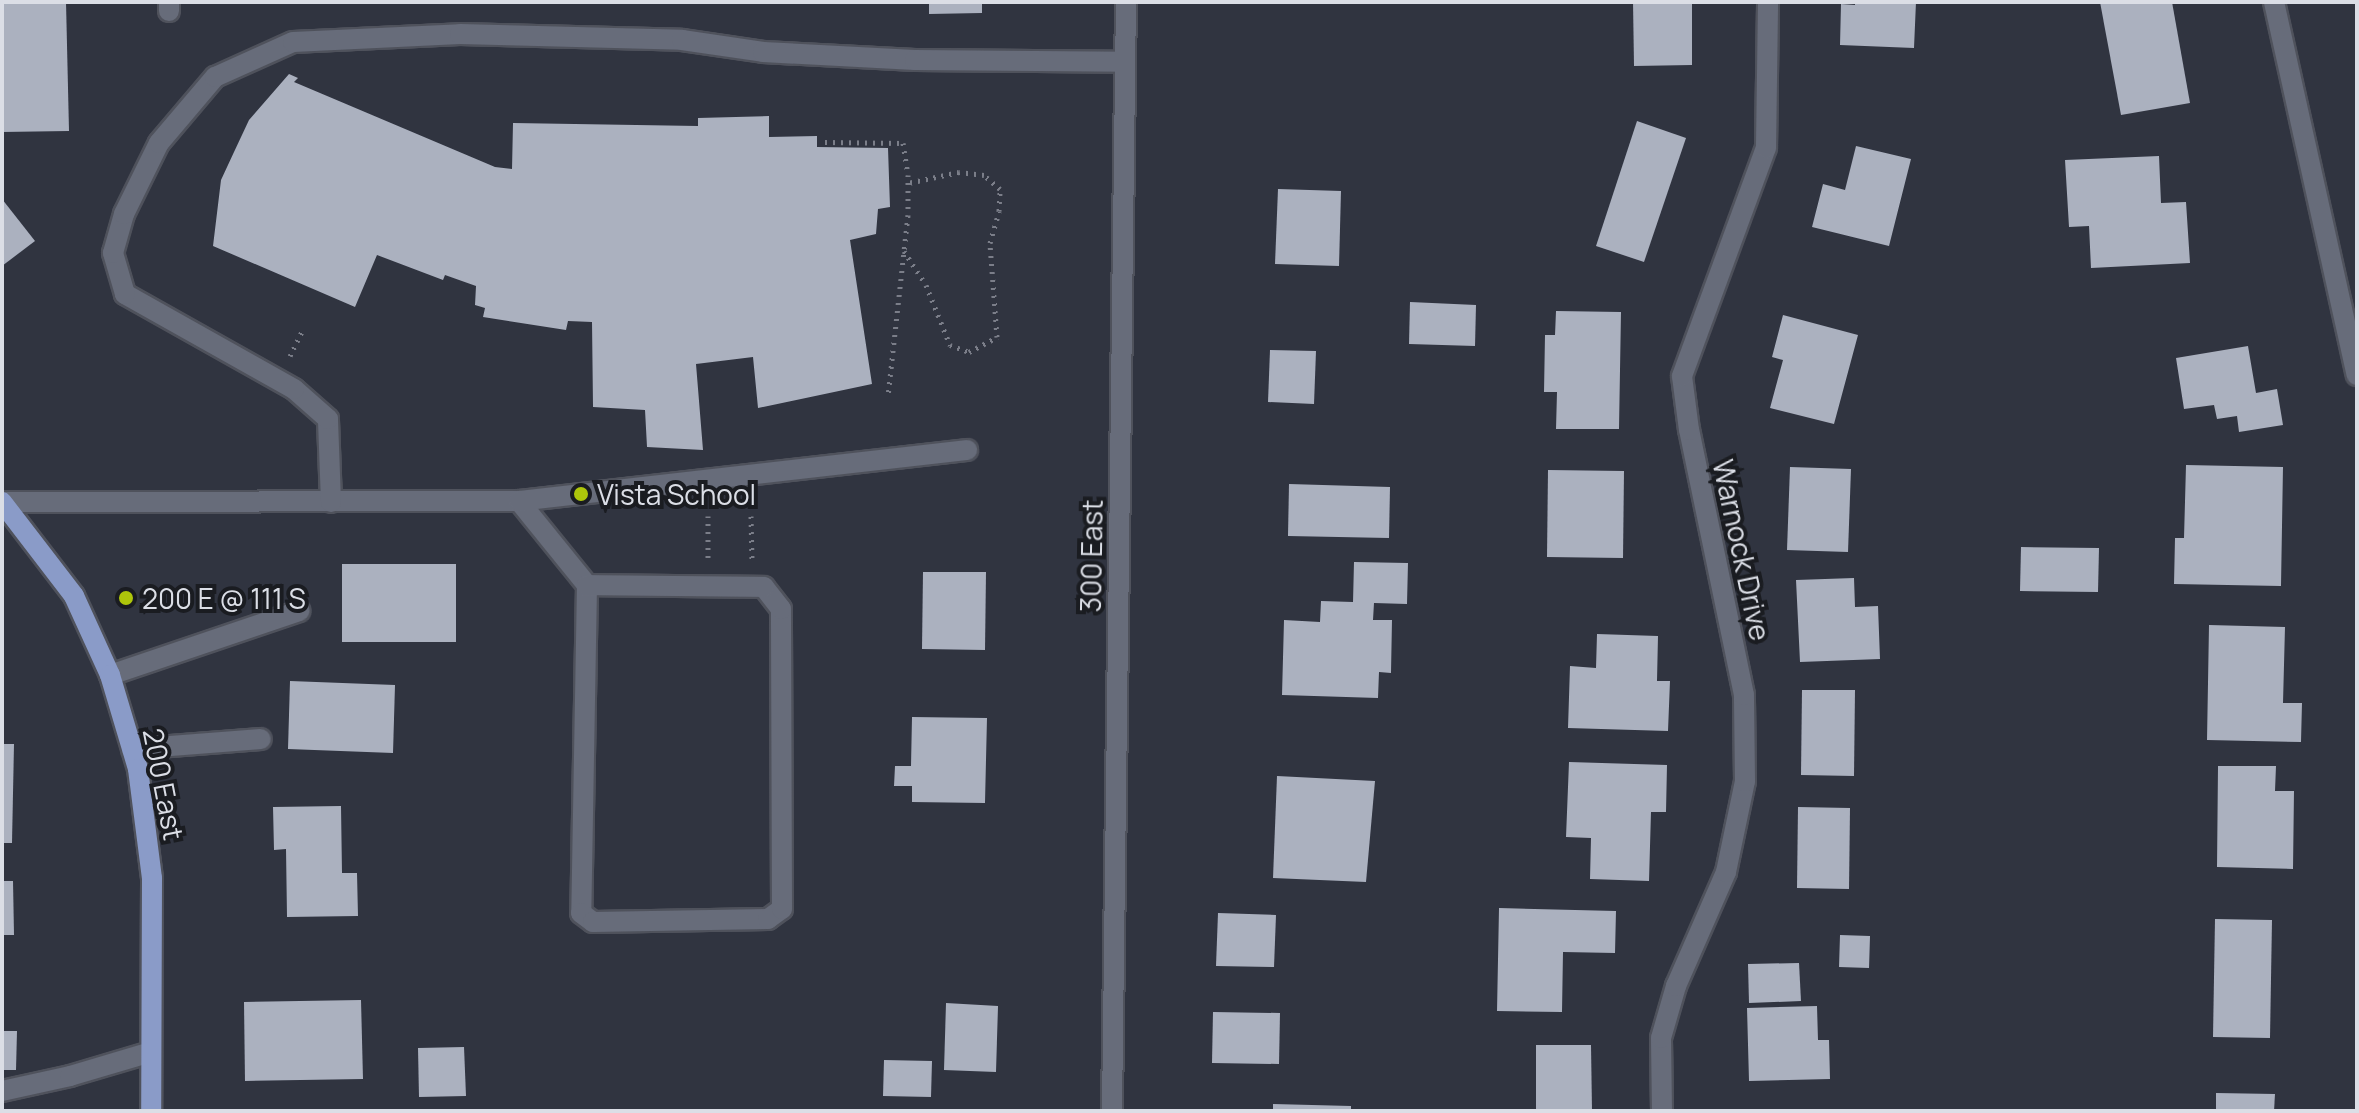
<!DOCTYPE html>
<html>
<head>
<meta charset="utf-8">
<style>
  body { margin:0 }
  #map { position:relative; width:2359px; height:1113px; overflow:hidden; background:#303440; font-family:Manrope,sans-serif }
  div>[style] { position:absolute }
  .building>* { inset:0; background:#abb1bf }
  .path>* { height:5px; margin-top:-2.5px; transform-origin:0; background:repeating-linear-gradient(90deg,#7b7e89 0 2px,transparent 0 8px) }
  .roads { filter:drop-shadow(2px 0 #4f525c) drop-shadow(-2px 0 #4f525c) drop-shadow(0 2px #4f525c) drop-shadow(0 -2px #4f525c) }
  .minor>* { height:20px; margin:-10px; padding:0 10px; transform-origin:10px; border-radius:10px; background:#676c7a }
  .major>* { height:20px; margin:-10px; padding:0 10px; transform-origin:10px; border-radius:10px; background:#8a9bc8 }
  .dots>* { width:22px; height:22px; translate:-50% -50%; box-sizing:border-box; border:4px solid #1a1c21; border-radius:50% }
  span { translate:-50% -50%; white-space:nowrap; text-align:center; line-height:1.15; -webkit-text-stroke:8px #1a1c21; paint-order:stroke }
  .poi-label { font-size:28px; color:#dbdee6 }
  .left { translate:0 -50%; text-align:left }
  .street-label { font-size:28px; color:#dbdee6 }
  .frame { position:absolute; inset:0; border:4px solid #dbdee6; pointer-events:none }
</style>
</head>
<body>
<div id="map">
  <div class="building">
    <div style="clip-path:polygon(2px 2px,66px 2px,69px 131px,2px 132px)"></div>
    <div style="clip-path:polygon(929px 2px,982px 2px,982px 13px,929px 14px)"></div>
    <div style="clip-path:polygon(1633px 2px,1692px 2px,1692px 65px,1634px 66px)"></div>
    <div style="clip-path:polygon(1855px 2px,1916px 2px,1914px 48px,1840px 45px,1841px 4px,1855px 5px)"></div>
    <div style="clip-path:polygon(2100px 2px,2172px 2px,2190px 103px,2121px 115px)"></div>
    <div style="clip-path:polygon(289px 74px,298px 78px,294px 82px,495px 167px,512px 169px,513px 123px,698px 126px,698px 118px,769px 116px,769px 137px,817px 136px,817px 147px,888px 148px,890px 207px,878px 209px,876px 234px,850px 240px,872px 384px,758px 408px,753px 357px,696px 364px,703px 450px,647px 447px,645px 410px,593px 407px,592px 322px,568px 321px,566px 330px,483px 317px,485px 308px,475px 305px,476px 286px,445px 275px,443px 280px,377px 255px,355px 307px,213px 246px,221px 180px,234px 152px,249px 120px)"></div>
    <div style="clip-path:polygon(1637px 121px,1686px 138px,1644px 262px,1596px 246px)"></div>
    <div style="clip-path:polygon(1856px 146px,1911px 159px,1889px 246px,1812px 227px,1823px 184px,1845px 190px)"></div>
    <div style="clip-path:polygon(2159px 156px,2161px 203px,2186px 202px,2190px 263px,2091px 268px,2089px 226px,2069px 227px,2065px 160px)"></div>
    <div style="clip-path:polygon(1278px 189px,1341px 191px,1339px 266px,1275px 264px)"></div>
    <div style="clip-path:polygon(2px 199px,35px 241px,2px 266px)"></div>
    <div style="clip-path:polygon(1410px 302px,1476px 305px,1475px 346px,1409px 344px)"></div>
    <div style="clip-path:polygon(1556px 311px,1621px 312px,1619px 429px,1556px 429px,1557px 392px,1544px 392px,1545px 335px,1555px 335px)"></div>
    <div style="clip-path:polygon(1783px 315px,1858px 335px,1834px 424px,1770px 408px,1783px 360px,1772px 357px)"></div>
    <div style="clip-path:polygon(2248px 346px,2256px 393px,2277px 389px,2283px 425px,2239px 432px,2237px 416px,2217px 419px,2214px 405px,2184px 409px,2176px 358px)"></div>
    <div style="clip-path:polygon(1270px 350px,1316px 351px,1314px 404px,1268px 402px)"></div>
    <div style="clip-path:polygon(2186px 465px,2283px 467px,2281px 586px,2174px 584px,2175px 538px,2184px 538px)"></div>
    <div style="clip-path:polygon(1790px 467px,1851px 469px,1848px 552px,1787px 550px)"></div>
    <div style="clip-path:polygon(1548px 470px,1624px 471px,1623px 558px,1547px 557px)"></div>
    <div style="clip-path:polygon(1289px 484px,1390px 487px,1389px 538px,1288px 536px)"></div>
    <div style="clip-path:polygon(2021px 547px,2099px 548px,2098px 592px,2020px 591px)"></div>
    <div style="clip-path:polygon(1354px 562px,1408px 563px,1407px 604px,1374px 603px,1373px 620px,1392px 620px,1391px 673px,1379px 672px,1378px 698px,1282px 695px,1284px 620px,1320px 622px,1321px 601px,1353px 602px)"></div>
    <div style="clip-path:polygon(342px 564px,456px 564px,456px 642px,342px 642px)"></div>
    <div style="clip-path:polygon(923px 572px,986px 572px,985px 650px,922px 649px)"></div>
    <div style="clip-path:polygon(1854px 578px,1855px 607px,1878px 606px,1880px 659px,1800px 662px,1796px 580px)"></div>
    <div style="clip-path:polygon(2209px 625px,2285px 627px,2283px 703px,2302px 703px,2301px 742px,2207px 740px)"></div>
    <div style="clip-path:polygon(1597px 634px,1658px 636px,1657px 681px,1670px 681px,1668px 731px,1568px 728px,1570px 666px,1596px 668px)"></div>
    <div style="clip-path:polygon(290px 681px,395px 685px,393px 753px,288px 749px)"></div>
    <div style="clip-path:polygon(1802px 690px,1855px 690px,1854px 776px,1801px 775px)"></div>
    <div style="clip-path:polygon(912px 717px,987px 718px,985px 803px,912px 802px,912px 786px,894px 786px,895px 766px,911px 766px)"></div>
    <div style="clip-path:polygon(2px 744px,14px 744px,12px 843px,2px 843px)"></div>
    <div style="clip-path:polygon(1569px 762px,1667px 765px,1666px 812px,1651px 812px,1649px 881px,1590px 879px,1591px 838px,1566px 837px)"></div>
    <div style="clip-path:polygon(2218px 766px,2276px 766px,2275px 791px,2294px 791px,2293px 869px,2217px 867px)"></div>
    <div style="clip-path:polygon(1277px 776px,1375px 781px,1366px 882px,1273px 878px)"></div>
    <div style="clip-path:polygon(341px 806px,342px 873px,357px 873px,358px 916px,287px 917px,286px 849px,274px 850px,273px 807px)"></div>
    <div style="clip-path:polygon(1798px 807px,1850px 808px,1849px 889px,1797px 888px)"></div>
    <div style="clip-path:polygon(2px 881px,13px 881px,14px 935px,2px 935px)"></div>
    <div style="clip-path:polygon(1499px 908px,1616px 911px,1615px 953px,1563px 952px,1562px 1012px,1497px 1011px)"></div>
    <div style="clip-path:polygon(1218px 913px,1276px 915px,1274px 967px,1216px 966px)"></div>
    <div style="clip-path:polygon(2215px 919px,2272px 920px,2270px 1038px,2213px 1037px)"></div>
    <div style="clip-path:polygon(1840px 935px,1870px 936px,1869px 968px,1839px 967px)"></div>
    <div style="clip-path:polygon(1799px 963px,1801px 1001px,1749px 1003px,1748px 964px)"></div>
    <div style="clip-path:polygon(361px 1000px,363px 1079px,245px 1081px,244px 1002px)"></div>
    <div style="clip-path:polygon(946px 1003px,998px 1006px,996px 1072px,944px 1070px)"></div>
    <div style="clip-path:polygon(1817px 1006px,1818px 1040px,1829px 1040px,1830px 1079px,1749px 1081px,1747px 1008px)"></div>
    <div style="clip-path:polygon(1213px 1012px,1280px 1013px,1279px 1064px,1212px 1063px)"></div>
    <div style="clip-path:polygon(2px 1031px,17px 1031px,16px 1070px,2px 1070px)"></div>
    <div style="clip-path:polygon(1536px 1045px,1591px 1045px,1592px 1111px,1536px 1111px)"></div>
    <div style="clip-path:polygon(464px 1047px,466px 1096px,419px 1097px,418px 1048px)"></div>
    <div style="clip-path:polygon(884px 1060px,932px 1061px,931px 1097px,883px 1096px)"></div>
    <div style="clip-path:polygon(2216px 1093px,2275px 1094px,2274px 1111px,2216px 1111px)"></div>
    <div style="clip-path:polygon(1273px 1104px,1351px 1106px,1351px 1111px,1273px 1111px)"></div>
  </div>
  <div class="path">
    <div style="left:825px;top:142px;width:78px;rotate:0.7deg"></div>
    <div style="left:903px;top:143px;width:32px;rotate:81deg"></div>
    <div style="left:908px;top:175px;width:40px;rotate:90deg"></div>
    <div style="left:908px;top:215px;width:181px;rotate:96.3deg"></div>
    <div style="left:904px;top:251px;width:40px;rotate:57.1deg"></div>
    <div style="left:926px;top:285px;width:65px;rotate:68.2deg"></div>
    <div style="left:950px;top:345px;width:20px;rotate:20deg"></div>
    <div style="left:969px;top:352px;width:32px;rotate:-28deg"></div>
    <div style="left:997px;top:337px;width:94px;rotate:-94.3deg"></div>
    <div style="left:990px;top:243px;width:33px;rotate:-74deg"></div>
    <div style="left:999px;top:211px;width:22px;rotate:-87deg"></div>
    <div style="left:1000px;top:189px;width:21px;rotate:-139deg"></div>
    <div style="left:984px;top:175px;width:25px;rotate:-173deg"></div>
    <div style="left:959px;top:172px;width:52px;rotate:167.8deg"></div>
    <div style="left:290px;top:356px;width:28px;rotate:-64deg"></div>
    <div style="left:708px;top:516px;width:43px;rotate:90deg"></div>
    <div style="left:751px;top:516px;width:43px;rotate:88.7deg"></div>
  </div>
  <div class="roads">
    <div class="minor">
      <div style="left:2274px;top:2px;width:382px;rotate:77.5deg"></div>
      <div style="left:169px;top:11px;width:9px;rotate:-90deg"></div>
      <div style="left:519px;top:501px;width:108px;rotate:51deg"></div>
      <div style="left:587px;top:585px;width:328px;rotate:91deg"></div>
      <div style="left:581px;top:913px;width:15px;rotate:37deg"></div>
      <div style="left:593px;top:922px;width:175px;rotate:-1deg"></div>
      <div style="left:768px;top:919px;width:17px;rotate:-36deg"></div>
      <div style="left:782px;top:909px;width:300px;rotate:-90.2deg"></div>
      <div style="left:781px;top:609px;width:28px;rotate:-128deg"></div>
      <div style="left:764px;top:587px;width:177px;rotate:-179.4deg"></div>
      <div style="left:2px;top:502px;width:517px;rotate:-0.11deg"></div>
      <div style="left:519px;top:501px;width:451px;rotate:-6.5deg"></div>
      <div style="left:331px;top:502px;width:83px;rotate:-92.1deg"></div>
      <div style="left:328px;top:419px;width:45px;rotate:-138.6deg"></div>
      <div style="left:294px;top:389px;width:194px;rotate:-150.7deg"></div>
      <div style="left:125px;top:294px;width:43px;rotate:-106.3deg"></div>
      <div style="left:113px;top:253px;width:41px;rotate:-74.2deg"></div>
      <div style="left:124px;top:214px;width:79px;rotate:-63.8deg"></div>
      <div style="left:159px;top:143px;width:87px;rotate:-49.7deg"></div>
      <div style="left:215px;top:77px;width:85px;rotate:-24.2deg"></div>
      <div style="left:293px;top:42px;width:167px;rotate:-2.7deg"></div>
      <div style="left:460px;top:34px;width:222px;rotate:1.5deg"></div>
      <div style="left:682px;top:40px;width:82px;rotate:8.4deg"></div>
      <div style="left:763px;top:52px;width:152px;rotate:3deg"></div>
      <div style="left:915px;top:60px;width:210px;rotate:0.5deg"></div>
      <div style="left:110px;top:675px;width:200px;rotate:-18.7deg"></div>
      <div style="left:132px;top:749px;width:129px;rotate:-4.4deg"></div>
      <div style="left:2px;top:1091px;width:70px;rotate:-12.4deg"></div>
      <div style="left:70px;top:1076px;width:84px;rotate:-16.5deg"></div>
      <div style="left:1112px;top:1111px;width:1109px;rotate:-89.28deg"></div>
      <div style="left:1662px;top:1111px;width:73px;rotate:-90.8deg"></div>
      <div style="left:1661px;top:1038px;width:54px;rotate:-73.9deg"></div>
      <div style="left:1676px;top:986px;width:124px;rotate:-66.3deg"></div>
      <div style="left:1726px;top:872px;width:93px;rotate:-78.2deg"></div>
      <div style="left:1745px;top:781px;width:86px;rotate:-90.7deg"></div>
      <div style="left:1744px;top:695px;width:271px;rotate:-101.7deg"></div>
      <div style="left:1689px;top:430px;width:54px;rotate:-97.4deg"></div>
      <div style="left:1682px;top:376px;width:243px;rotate:-69.8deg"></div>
      <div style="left:1766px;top:148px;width:146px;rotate:-89.2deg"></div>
    </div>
    <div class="major">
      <div style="left:2px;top:502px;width:118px;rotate:52.5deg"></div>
      <div style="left:74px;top:596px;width:87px;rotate:65.5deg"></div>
      <div style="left:110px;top:675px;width:98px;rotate:73.4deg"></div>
      <div style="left:138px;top:769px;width:110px;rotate:82.7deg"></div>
      <div style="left:152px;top:878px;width:233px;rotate:90.2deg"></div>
    </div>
  </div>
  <div class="dots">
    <div style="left:581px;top:494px;background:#aec60b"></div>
    <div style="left:126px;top:598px;background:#aec60b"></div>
  </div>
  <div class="poi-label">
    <span class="left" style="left:597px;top:494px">Vista School</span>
    <span class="left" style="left:142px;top:598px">200 E @ 111 S</span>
  </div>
  <div class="street-label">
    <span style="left:1742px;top:550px;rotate:78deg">Warnock Drive</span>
    <span style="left:1091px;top:556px;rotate:-89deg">300 East</span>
    <span style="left:164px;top:784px;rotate:79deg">200 East</span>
  </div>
  <div class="frame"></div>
</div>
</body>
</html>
